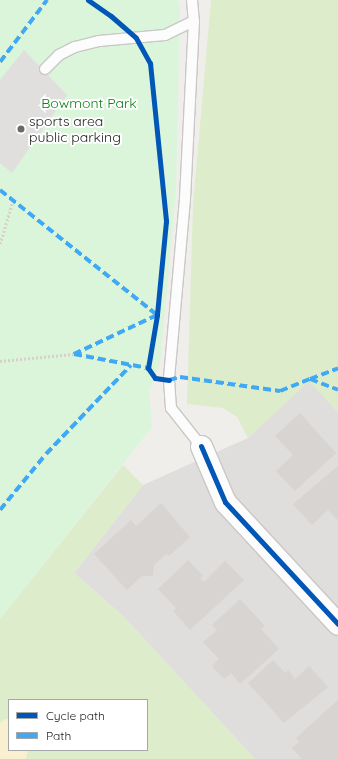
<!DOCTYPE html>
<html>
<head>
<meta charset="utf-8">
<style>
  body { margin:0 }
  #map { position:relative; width:338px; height:759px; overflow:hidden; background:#f0eeeb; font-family:Quicksand,sans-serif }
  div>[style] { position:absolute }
  .residential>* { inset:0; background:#dfdedc }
  .grass>* { inset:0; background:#ddeccb }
  .sand>* { inset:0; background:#f8f0d0 }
  .park>* { inset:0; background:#daf5da }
  .parking>* { inset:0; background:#e0dfde }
  .building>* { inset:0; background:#d7d4d2 }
  .path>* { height:2.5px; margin-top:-1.25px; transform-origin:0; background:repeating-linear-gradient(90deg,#dccecd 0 2px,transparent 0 4px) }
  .roads { filter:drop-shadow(1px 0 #c9c8c7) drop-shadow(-1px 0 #c9c8c7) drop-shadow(0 1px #c9c8c7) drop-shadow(0 -1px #c9c8c7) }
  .service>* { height:10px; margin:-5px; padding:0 5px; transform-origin:5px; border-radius:5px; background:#fdfcfc }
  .minor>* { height:21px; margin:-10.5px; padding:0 10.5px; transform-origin:10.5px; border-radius:10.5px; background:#fdfcfc }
  .quiet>* { height:4px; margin-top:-2px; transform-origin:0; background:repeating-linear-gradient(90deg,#3fa9f5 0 8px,transparent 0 12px) }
  .cycleway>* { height:5px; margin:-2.5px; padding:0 2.5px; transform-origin:2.5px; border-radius:2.5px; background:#0057b8 }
  .dots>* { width:11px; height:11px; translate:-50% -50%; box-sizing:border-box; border:2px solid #fff; border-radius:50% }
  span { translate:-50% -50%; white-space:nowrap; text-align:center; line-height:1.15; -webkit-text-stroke:4px #fff; paint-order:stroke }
  .park-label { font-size:14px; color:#0c8416 }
  .poi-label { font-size:14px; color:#222 }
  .left { translate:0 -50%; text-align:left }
  .legend { position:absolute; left:8px; top:699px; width:140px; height:52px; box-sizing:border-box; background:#fff; border:1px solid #a7a7a7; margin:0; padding:5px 7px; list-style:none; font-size:12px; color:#222 }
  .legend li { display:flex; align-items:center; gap:8px; height:20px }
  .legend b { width:20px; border:1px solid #a7a7a7 }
</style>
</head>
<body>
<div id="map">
  <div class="residential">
    <div style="clip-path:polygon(309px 380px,338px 412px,338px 759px,255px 759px,124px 617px,74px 573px,143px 485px,248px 438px)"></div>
  </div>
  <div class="grass">
    <div style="clip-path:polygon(211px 0,338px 0,338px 412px,309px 381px,248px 438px,237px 417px,223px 408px,187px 404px,193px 205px)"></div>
    <div style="clip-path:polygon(evenodd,123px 465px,143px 485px,74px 573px,124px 617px,255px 759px,0 759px,0 619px,123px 465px,9px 700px,147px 700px,147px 750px,9px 750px,9px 700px)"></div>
  </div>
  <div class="sand">
    <div style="clip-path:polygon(5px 719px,9px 720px,9px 750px,28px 750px,26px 759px,0 759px,0 723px)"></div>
  </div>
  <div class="park">
    <div style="clip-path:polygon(0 0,178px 0,180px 7px,176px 191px,160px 364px,149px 391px,152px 427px,0 619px)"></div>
  </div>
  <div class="parking">
    <div style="clip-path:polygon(24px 50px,67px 95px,12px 173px,0 163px,0 80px)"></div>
  </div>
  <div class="building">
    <div style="clip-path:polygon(300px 413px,336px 453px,295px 491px,276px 471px,293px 455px,275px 436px)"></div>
    <div style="clip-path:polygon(338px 466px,338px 520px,328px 510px,312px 525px,293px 504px)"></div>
    <div style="clip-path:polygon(161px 503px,190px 537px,169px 556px,166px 554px,154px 565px,153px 576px,142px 576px,127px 590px,94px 554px,131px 520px,136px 526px)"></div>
    <div style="clip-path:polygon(188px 560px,203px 576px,200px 578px,204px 582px,225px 561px,244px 580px,190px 630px,173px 611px,176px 608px,158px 589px)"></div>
    <div style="clip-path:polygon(240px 599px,265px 626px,261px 629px,279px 649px,240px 684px,231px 673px,224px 679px,212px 666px,219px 659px,203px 642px,217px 630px,212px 625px)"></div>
    <div style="clip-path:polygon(273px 660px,285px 673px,288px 670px,295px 679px,309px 666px,328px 687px,284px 723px,248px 683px)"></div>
    <div style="clip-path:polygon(338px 700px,338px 759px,302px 759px,292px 748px,299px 742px,296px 738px)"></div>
  </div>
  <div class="path">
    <div style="left:0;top:244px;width:46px;rotate:-73.5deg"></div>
    <div style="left:0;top:361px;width:74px;rotate:-5.4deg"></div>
  </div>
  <div class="roads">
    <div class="service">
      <div style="left:192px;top:0;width:21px;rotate:85deg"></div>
      <div style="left:194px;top:21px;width:178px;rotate:92.9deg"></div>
      <div style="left:185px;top:199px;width:182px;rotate:95.1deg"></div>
      <div style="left:169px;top:380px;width:28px;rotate:86deg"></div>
      <div style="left:171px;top:408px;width:48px;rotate:51.7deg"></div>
      <div style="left:45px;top:69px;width:20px;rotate:-45deg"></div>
      <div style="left:59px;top:55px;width:18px;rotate:-27deg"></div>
      <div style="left:75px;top:47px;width:25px;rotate:-14deg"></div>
      <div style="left:99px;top:41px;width:66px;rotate:-5.2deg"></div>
      <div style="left:165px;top:35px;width:32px;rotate:-26deg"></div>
    </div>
    <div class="minor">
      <div style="left:201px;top:446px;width:61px;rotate:66.8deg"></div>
      <div style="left:225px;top:502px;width:166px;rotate:47.2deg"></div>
    </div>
  </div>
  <div class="quiet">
    <div style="left:0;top:62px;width:78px;rotate:-52.8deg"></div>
    <div style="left:0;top:190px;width:201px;rotate:38.5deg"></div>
    <div style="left:157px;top:315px;width:92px;rotate:154.8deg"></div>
    <div style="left:74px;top:354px;width:75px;rotate:10.7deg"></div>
    <div style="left:310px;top:379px;width:30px;rotate:-21deg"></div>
    <div style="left:169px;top:380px;width:11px;rotate:-15deg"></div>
    <div style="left:180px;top:377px;width:101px;rotate:8deg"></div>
    <div style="left:280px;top:391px;width:32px;rotate:-22deg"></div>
    <div style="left:310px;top:379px;width:30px;rotate:21deg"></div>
    <div style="left:0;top:510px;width:72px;rotate:-50.6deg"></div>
    <div style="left:46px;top:454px;width:123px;rotate:-46.3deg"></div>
  </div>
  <div class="cycleway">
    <div style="left:88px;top:0;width:28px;rotate:35deg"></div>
    <div style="left:111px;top:16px;width:33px;rotate:41deg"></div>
    <div style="left:136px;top:38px;width:29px;rotate:61deg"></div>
    <div style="left:150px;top:63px;width:159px;rotate:84.2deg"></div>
    <div style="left:166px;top:221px;width:94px;rotate:95.5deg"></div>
    <div style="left:157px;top:315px;width:54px;rotate:99.6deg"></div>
    <div style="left:148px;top:368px;width:12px;rotate:55deg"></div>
    <div style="left:155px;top:378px;width:14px;rotate:8deg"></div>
    <div style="left:201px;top:446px;width:61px;rotate:66.8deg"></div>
    <div style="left:225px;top:502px;width:166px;rotate:47.2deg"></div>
  </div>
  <div class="dots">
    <div style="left:21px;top:129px;background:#6a6968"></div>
  </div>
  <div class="park-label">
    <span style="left:89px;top:103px">Bowmont Park</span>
  </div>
  <div class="poi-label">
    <span class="left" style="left:29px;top:129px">sports area<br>public parking</span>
  </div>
  <ul class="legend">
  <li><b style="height:5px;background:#0057b8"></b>Cycle path</li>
  <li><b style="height:5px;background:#3fa9f5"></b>Path</li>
  </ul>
</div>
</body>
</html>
